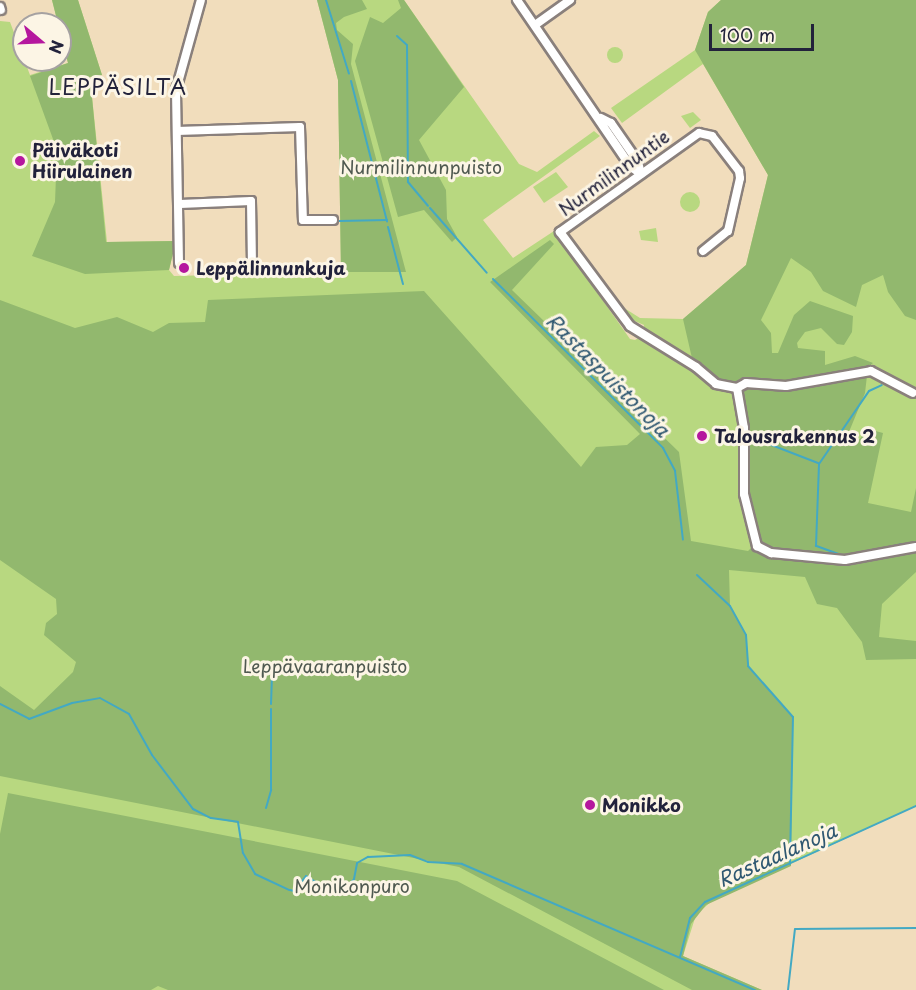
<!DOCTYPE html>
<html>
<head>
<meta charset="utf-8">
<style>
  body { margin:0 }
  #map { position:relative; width:916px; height:990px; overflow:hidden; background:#f1ddbc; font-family:"Playpen Sans",sans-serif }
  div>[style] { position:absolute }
  .green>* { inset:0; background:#b8d880 }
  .round { border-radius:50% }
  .forest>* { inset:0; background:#92b86e }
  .stream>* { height:2px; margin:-1px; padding:0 1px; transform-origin:1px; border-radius:1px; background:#43a9c3 }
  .roads { filter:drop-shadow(2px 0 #8a807c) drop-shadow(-2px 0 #8a807c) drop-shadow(0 2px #8a807c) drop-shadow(0 -2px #8a807c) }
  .street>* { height:8px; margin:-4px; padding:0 4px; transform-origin:4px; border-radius:4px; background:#fff }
  .dots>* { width:16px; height:16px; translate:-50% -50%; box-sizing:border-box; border:3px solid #fcf5e5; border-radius:50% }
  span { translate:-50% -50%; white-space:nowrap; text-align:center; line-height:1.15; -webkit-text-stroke:6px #fcf5e5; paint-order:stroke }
  .poi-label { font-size:18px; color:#22223b; font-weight:700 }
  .left { translate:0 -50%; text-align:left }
  .park-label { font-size:18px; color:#4f5950 }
  .street-label { font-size:18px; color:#22223b }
  .water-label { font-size:20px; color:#2f5871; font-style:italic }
  .quarter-label { font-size:21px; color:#22223b; letter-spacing:1.5px }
  .north { position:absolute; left:12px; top:12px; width:60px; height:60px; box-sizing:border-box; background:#fcf5e5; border:2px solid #a5a1a1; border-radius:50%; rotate:109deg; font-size:16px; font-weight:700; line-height:24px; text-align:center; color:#22223b }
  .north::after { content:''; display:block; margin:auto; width:21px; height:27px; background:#b5179e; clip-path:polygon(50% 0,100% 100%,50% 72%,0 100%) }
  .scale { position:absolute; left:709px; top:24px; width:105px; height:27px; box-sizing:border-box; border:3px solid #22223b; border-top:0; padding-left:8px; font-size:18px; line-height:21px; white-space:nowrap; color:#22223b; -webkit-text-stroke:4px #fcf5e5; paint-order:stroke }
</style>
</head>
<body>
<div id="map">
  <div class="green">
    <div style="clip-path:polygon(52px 0,78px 0,102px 75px,90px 77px,107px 242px,176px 241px,169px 270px,174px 276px,341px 272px,338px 80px,317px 0,404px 0,519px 164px,537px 172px,594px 131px,600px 136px,483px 220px,513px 258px,554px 231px,630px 339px,635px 340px,642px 336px,644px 325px,630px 319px,621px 306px,640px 318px,683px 319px,746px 265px,768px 175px,703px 64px,622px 123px,611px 108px,695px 50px,708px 12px,721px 0,916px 0,916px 806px,713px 900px,696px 915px,683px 956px,762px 990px,0 990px,0 21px,10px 22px,30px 75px,68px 63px)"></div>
    <div class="round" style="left:607px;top:47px;width:16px;height:16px"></div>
    <div style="clip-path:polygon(693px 112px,701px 120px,690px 128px,681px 116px)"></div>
    <div style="clip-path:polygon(556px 172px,568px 187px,544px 203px,533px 187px)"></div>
    <div class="round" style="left:680px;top:192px;width:20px;height:20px"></div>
    <div style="clip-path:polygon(656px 228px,658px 242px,641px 240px,639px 231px)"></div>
  </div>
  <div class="forest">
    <div style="clip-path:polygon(52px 0,78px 0,102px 75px,90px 77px,106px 242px,176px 241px,169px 270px,85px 274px,32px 256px,55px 202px,57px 150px,30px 76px,68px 63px)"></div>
    <div style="clip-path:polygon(317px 0,362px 0,367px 9px,344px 17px,336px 23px,337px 30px,353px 44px,351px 64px,406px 272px,341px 272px,338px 80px)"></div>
    <div style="clip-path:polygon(398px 0,404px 0,464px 87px,419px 140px,446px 190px,447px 219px,457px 237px,452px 242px,424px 210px,398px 217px,355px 61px,370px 17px,383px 23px,401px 8px)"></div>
    <div style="clip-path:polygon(721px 0,916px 0,916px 320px,905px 316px,888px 292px,883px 275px,862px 285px,856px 307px,823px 291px,811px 272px,791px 258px,761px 320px,771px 333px,772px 353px,778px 353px,794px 315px,810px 301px,853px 316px,852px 332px,844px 345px,837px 344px,821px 328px,805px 332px,797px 343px,798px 348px,825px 351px,825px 365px,855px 356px,873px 363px,868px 367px,865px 393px,844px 444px,854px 446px,868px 429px,883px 433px,868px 503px,911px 512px,916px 488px,916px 572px,882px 604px,879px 637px,916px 641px,916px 659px,866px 660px,862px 642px,837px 608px,817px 604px,805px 577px,729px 570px,730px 606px,746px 635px,748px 666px,793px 717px,791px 866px,706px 905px,691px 924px,683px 956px,762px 990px,692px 990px,459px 867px,0 776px,0 686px,34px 710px,73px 672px,76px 662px,44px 635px,46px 623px,57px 614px,56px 599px,0 560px,0 300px,75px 328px,117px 317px,153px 332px,169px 323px,205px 322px,208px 300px,424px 291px,581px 467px,596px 447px,627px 445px,640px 434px,490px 282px,550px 240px,554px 244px,512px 290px,679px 452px,691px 541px,748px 551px,751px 548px,740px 481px,741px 418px,735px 395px,715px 388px,694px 367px,683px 319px,746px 265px,768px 175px,695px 50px,708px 12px)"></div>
    <div style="clip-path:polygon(8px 793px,457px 881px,664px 990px,168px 990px,158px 986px,151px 990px,0 990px,0 834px)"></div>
  </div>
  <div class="stream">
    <div style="left:326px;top:0;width:77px;rotate:72.7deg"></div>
    <div style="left:397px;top:36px;width:13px;rotate:42deg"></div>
    <div style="left:407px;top:45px;width:137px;rotate:89.6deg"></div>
    <div style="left:408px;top:182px;width:31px;rotate:50deg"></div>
    <div style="left:351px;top:81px;width:145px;rotate:75.6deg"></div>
    <div style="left:430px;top:208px;width:86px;rotate:48.8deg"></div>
    <div style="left:339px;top:221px;width:48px;rotate:-1.2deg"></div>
    <div style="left:388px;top:227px;width:59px;rotate:75.3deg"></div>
    <div style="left:493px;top:279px;width:240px;rotate:44.8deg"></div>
    <div style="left:663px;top:448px;width:26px;rotate:62deg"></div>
    <div style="left:675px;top:471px;width:69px;rotate:83.4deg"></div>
    <div style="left:748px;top:436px;width:75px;rotate:21.1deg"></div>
    <div style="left:876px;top:550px;width:27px;rotate:-13deg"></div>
    <div style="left:844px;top:556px;width:30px;rotate:-160deg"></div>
    <div style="left:816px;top:546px;width:82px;rotate:-87.9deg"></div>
    <div style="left:819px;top:464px;width:88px;rotate:-55.6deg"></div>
    <div style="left:869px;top:391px;width:14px;rotate:-25deg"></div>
    <div style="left:697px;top:575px;width:45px;rotate:43.2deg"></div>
    <div style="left:730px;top:606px;width:33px;rotate:61deg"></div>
    <div style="left:746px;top:635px;width:31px;rotate:86deg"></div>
    <div style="left:748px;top:666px;width:68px;rotate:48.6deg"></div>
    <div style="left:793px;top:717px;width:147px;rotate:91.2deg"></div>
    <div style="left:0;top:704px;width:33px;rotate:27deg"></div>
    <div style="left:29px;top:719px;width:46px;rotate:-20.4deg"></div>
    <div style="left:72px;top:703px;width:28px;rotate:-10deg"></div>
    <div style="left:100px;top:698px;width:33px;rotate:29deg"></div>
    <div style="left:129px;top:714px;width:47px;rotate:60.7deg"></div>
    <div style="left:152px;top:755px;width:68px;rotate:52.8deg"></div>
    <div style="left:193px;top:809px;width:20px;rotate:27deg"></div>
    <div style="left:211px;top:818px;width:27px;rotate:8deg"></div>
    <div style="left:238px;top:822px;width:31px;rotate:81deg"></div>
    <div style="left:243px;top:853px;width:24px;rotate:60deg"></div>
    <div style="left:255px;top:874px;width:38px;rotate:25deg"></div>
    <div style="left:290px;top:890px;width:4px;rotate:14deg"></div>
    <div style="left:294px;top:891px;width:19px;rotate:-51deg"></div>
    <div style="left:306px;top:876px;width:15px;rotate:32deg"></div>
    <div style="left:319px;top:884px;width:27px;rotate:8deg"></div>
    <div style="left:346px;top:888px;width:12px;rotate:-48deg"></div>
    <div style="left:354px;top:879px;width:16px;rotate:-79deg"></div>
    <div style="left:357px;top:863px;width:13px;rotate:-29deg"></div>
    <div style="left:368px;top:857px;width:42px;rotate:-2.7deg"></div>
    <div style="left:410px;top:855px;width:19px;rotate:21deg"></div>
    <div style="left:428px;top:862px;width:34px;rotate:3deg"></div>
    <div style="left:462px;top:864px;width:319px;rotate:23.3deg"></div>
    <div style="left:271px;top:704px;width:32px;rotate:-88deg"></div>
    <div style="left:266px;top:808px;width:19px;rotate:-74deg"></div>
    <div style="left:271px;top:790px;width:81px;rotate:-90deg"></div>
    <div style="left:680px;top:957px;width:40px;rotate:-75.6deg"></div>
    <div style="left:690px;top:918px;width:22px;rotate:-47deg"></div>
    <div style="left:705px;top:902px;width:232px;rotate:-24.5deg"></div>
    <div style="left:788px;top:990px;width:61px;rotate:-83.5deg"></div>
    <div style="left:795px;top:929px;width:121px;rotate:-0.5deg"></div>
  </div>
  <div class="roads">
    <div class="street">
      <div style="left:517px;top:0;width:202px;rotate:55.7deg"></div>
      <div style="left:631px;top:167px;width:12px;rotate:35deg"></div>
      <div style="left:0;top:7px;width:3px;rotate:72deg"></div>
      <div style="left:535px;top:25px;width:43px;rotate:-35.5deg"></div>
      <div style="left:601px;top:118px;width:11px;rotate:27deg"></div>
      <div style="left:611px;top:123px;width:47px;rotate:55.3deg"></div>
      <div style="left:638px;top:162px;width:12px;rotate:76deg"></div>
      <div style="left:177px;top:131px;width:123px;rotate:-1.9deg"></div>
      <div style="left:300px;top:127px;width:93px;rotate:88.2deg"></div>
      <div style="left:303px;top:220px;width:30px"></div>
      <div style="left:180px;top:204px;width:71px;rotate:-2.4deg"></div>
      <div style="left:251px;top:201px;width:67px;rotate:89.1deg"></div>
      <div style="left:703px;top:251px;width:32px;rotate:-39deg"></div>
      <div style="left:728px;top:231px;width:54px;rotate:-77.2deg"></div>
      <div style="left:740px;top:178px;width:7px;rotate:-98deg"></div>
      <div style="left:739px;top:171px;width:44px;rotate:-127.6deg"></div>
      <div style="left:712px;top:136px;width:13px;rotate:-167deg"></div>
      <div style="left:699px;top:133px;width:171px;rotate:144.5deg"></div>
      <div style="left:560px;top:232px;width:117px;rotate:53.3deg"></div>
      <div style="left:630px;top:326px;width:78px;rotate:31.8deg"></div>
      <div style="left:696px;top:367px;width:26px;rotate:40deg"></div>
      <div style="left:716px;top:384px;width:21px;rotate:11deg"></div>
      <div style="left:737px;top:388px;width:41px;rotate:80.1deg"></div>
      <div style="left:744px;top:428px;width:66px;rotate:90deg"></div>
      <div style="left:744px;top:494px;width:54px;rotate:76deg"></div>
      <div style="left:757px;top:546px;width:16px;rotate:27deg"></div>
      <div style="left:771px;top:553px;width:74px;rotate:5.4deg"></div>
      <div style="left:845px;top:560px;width:72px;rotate:-10.4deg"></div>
      <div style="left:179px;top:263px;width:173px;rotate:-91deg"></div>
      <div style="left:176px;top:90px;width:93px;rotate:-74.5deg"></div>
      <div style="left:737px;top:388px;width:10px;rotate:-29deg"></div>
      <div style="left:746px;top:383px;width:40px;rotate:4.3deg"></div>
      <div style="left:786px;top:386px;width:86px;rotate:-10deg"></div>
      <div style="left:871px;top:371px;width:47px;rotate:27.6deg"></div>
    </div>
  </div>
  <div class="dots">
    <div style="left:20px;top:161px;background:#b5179e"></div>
    <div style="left:184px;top:268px;background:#b5179e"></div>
    <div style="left:702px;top:436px;background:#b5179e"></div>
    <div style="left:590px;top:805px;background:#b5179e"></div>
  </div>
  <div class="poi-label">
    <span class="left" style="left:32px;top:161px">Päiväkoti<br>Hiirulainen</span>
    <span class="left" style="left:196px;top:268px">Leppälinnunkuja</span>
    <span class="left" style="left:714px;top:436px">Talousrakennus 2</span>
    <span class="left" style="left:602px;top:805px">Monikko</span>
  </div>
  <div class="park-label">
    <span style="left:421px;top:167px">Nurmilinnunpuisto</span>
    <span style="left:325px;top:666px">Leppävaaranpuisto</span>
    <span style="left:352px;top:886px">Monikonpuro</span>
  </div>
  <div class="street-label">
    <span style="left:614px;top:173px;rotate:-36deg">Nurmilinnuntie</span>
  </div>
  <div class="water-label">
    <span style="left:608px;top:375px;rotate:45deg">Rastaspuistonoja</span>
    <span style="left:777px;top:855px;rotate:-24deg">Rastaalanoja</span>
  </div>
  <div class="quarter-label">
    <span style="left:118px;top:86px">LEPPÄSILTA</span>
  </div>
  <div class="north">N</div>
  <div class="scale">100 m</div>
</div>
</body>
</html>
